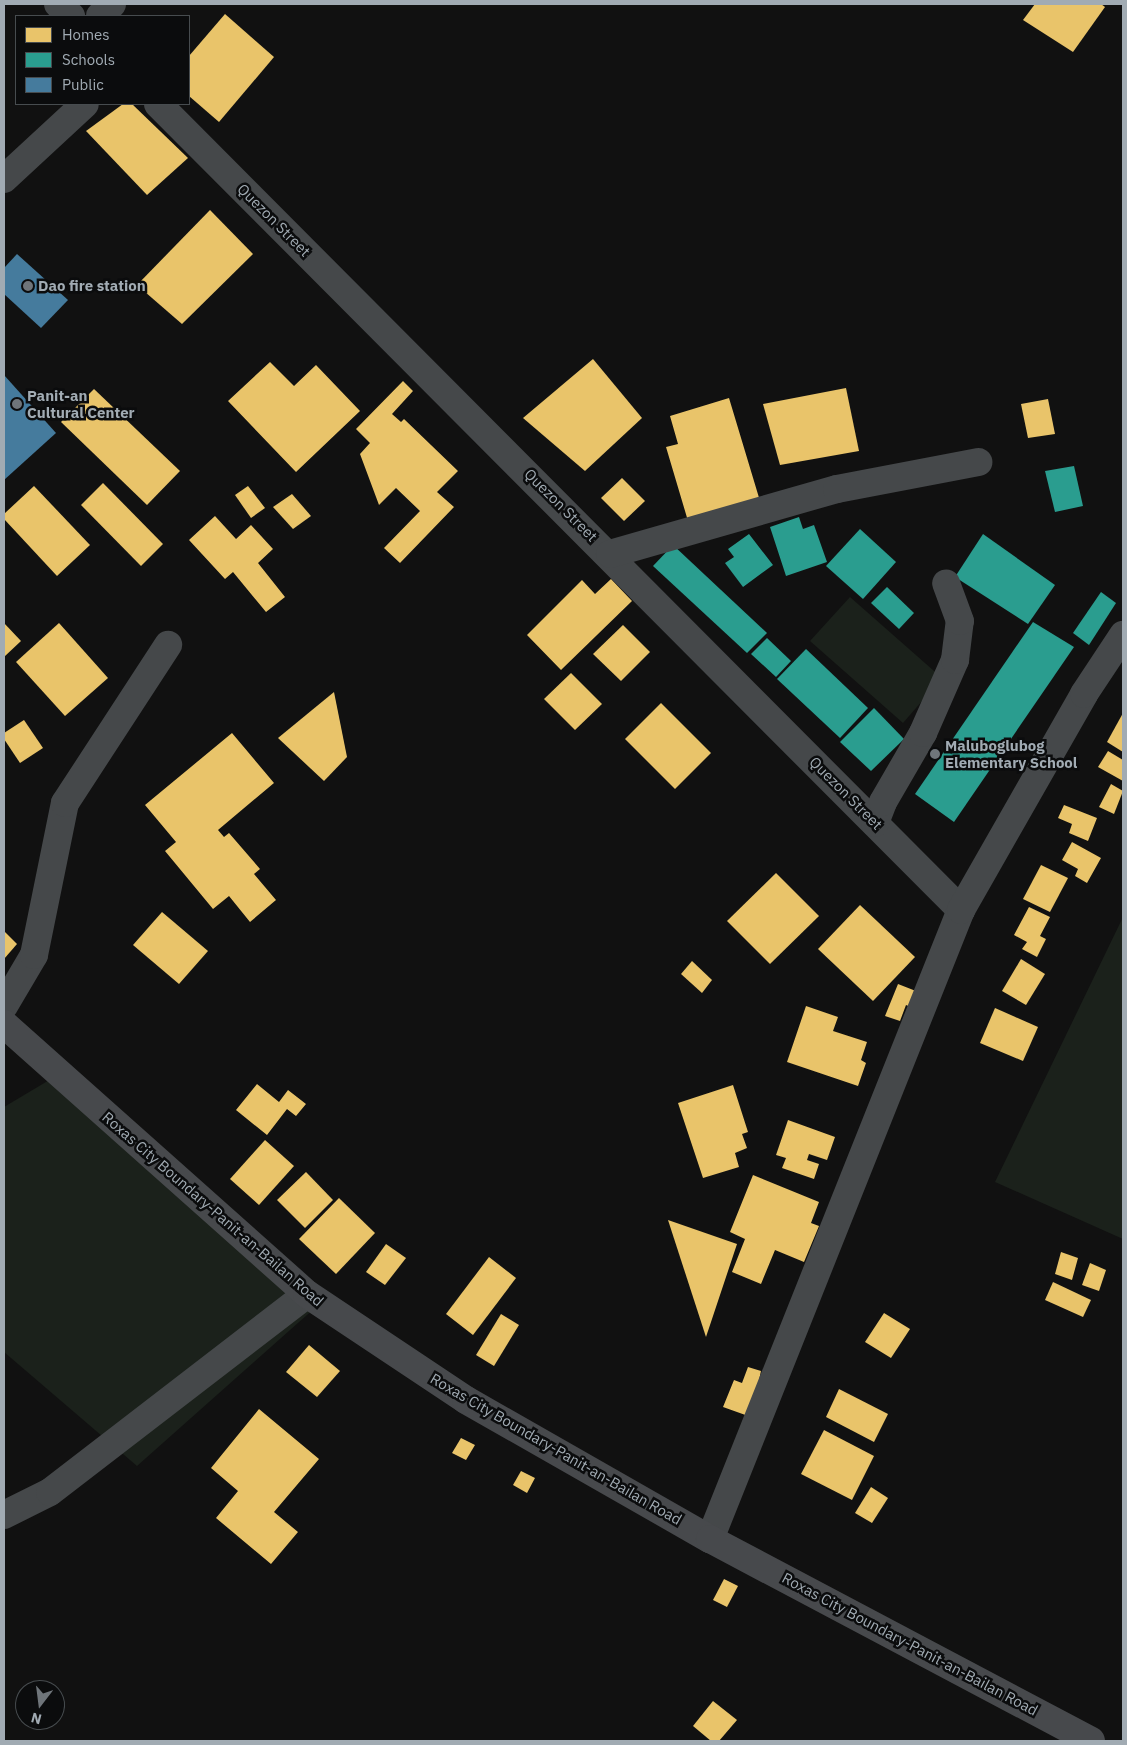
<!DOCTYPE html>
<html>
<head>
<meta charset="utf-8">
<style>
  body { margin:0 }
  #map { position:relative; width:1127px; height:1745px; overflow:hidden; background:#111; font-family:"IBM Plex Sans",sans-serif }
  div>[style] { position:absolute }
  .green>* { inset:0; background:#1b211b }
  .homes>* { inset:0; background:#e9c46a }
  .schools>* { inset:0; background:#2a9d8f }
  .public>* { inset:0; background:#457b9d }
  .minor>* { height:28px; margin:-14px; padding:0 14px; transform-origin:14px; border-radius:14px; background:#45484a }
  .major>* { height:28px; margin:-14px; padding:0 14px; transform-origin:14px; border-radius:14px; background:#47494c }
  .dots>* { width:14px; height:14px; translate:-50% -50%; box-sizing:border-box; border:2px solid #0b0c0d; border-radius:50% }
  span { translate:-50% -50%; white-space:nowrap; text-align:center; line-height:1.15; -webkit-text-stroke:5px #0b0c0d; paint-order:stroke }
  .street-label { font-size:15px; color:#a1abb3 }
  .poi-label { font-size:15px; color:#a1abb3; font-weight:700 }
  .left { translate:0 -50%; text-align:left }
  .frame { position:absolute; inset:0; border:5px solid #a1abb3; pointer-events:none }
  .legend { position:absolute; left:15px; top:15px; width:175px; height:90px; box-sizing:border-box; background:#0b0c0d; border:1px solid #474c4f; margin:0; padding:6px 9px; list-style:none; font-size:15px; color:#a1abb3 }
  .legend li { display:flex; align-items:center; gap:10px; height:25px }
  .legend b { width:25px; border:1px solid #474c4f }
  .north { position:absolute; left:15px; top:1680px; width:50px; height:50px; box-sizing:border-box; background:#0b0c0d; border:1px solid #474c4f; border-radius:50%; rotate:195deg; font-size:14px; font-weight:700; line-height:20px; text-align:center; color:#a1abb3 }
  .north::after { content:''; display:block; margin:auto; width:18px; height:22px; background:#6f757a; clip-path:polygon(50% 0,100% 100%,50% 72%,0 100%) }
</style>
</head>
<body>
<div id="map">
  <div class="green">
    <div style="clip-path:polygon(850px 597px,942px 678px,903px 723px,810px 641px)"></div>
    <div style="clip-path:polygon(1123px 917px,1123px 1239px,995px 1182px)"></div>
    <div style="clip-path:polygon(56px 1076px,316px 1307px,137px 1466px,4px 1352px,4px 1107px)"></div>
  </div>
  <div class="homes">
    <div style="clip-path:polygon(1035px 4px,1101px 4px,1105px 7px,1073px 52px,1023px 20px)"></div>
    <div style="clip-path:polygon(225px 14px,274px 57px,219px 122px,189px 96px,189px 56px)"></div>
    <div style="clip-path:polygon(123px 104px,132px 104px,188px 158px,147px 195px,86px 131px)"></div>
    <div style="clip-path:polygon(210px 210px,253px 254px,182px 324px,137px 285px)"></div>
    <div style="clip-path:polygon(593px 359px,642px 418px,585px 471px,523px 418px)"></div>
    <div style="clip-path:polygon(270px 362px,294px 386px,316px 365px,360px 411px,296px 472px,228px 401px)"></div>
    <div style="clip-path:polygon(403px 381px,413px 391px,392px 414px,401px 422px,404px 419px,458px 471px,437px 492px,454px 507px,400px 563px,384px 548px,420px 511px,396px 488px,379px 505px,360px 454px,370px 443px,356px 429px)"></div>
    <div style="clip-path:polygon(846px 388px,859px 451px,780px 465px,763px 404px)"></div>
    <div style="clip-path:polygon(94px 389px,180px 471px,147px 505px,61px 422px)"></div>
    <div style="clip-path:polygon(729px 398px,760px 501px,688px 521px,666px 447px,678px 444px,670px 416px)"></div>
    <div style="clip-path:polygon(1048px 399px,1055px 434px,1028px 438px,1021px 404px)"></div>
    <div style="clip-path:polygon(622px 478px,645px 501px,624px 521px,601px 498px)"></div>
    <div style="clip-path:polygon(103px 483px,163px 544px,141px 566px,81px 505px)"></div>
    <div style="clip-path:polygon(34px 486px,90px 545px,57px 576px,4px 519px,4px 514px)"></div>
    <div style="clip-path:polygon(248px 486px,265px 508px,251px 518px,235px 495px)"></div>
    <div style="clip-path:polygon(292px 494px,311px 516px,293px 529px,273px 507px)"></div>
    <div style="clip-path:polygon(215px 516px,236px 539px,251px 525px,273px 549px,258px 563px,285px 597px,266px 612px,233px 572px,225px 579px,189px 540px)"></div>
    <div style="clip-path:polygon(611px 579px,632px 601px,561px 670px,527px 635px,582px 580px,595px 594px)"></div>
    <div style="clip-path:polygon(4px 623px,21px 641px,4px 657px)"></div>
    <div style="clip-path:polygon(59px 623px,108px 678px,65px 716px,16px 662px)"></div>
    <div style="clip-path:polygon(623px 625px,650px 652px,621px 681px,593px 654px)"></div>
    <div style="clip-path:polygon(571px 673px,602px 704px,575px 730px,544px 699px)"></div>
    <div style="clip-path:polygon(334px 692px,347px 757px,324px 781px,278px 738px)"></div>
    <div style="clip-path:polygon(661px 703px,711px 753px,675px 789px,625px 739px)"></div>
    <div style="clip-path:polygon(1123px 713px,1123px 752px,1107px 742px)"></div>
    <div style="clip-path:polygon(24px 720px,43px 748px,20px 763px,4px 739px,4px 733px)"></div>
    <div style="clip-path:polygon(232px 733px,274px 783px,218px 830px,224px 837px,229px 833px,260px 869px,254px 874px,276px 900px,250px 922px,229px 896px,213px 909px,165px 851px,176px 842px,145px 805px)"></div>
    <div style="clip-path:polygon(1108px 751px,1123px 760px,1123px 781px,1098px 767px)"></div>
    <div style="clip-path:polygon(1111px 784px,1123px 791px,1114px 814px,1099px 807px)"></div>
    <div style="clip-path:polygon(1064px 805px,1097px 818px,1088px 841px,1069px 833px,1072px 824px,1058px 818px)"></div>
    <div style="clip-path:polygon(1072px 842px,1101px 858px,1087px 883px,1075px 876px,1078px 869px,1062px 860px)"></div>
    <div style="clip-path:polygon(1041px 865px,1068px 878px,1050px 912px,1023px 899px)"></div>
    <div style="clip-path:polygon(776px 873px,819px 916px,770px 964px,727px 921px)"></div>
    <div style="clip-path:polygon(860px 905px,915px 957px,873px 1001px,818px 949px)"></div>
    <div style="clip-path:polygon(1029px 907px,1050px 917px,1040px 936px,1046px 939px,1037px 957px,1022px 949px,1027px 942px,1014px 935px)"></div>
    <div style="clip-path:polygon(162px 912px,208px 951px,179px 984px,133px 945px)"></div>
    <div style="clip-path:polygon(4px 931px,17px 944px,4px 959px)"></div>
    <div style="clip-path:polygon(1021px 959px,1045px 974px,1026px 1005px,1002px 991px)"></div>
    <div style="clip-path:polygon(692px 961px,712px 980px,702px 993px,681px 974px)"></div>
    <div style="clip-path:polygon(898px 984px,921px 993px,915px 1009px,906px 1005px,900px 1021px,885px 1016px)"></div>
    <div style="clip-path:polygon(806px 1006px,838px 1017px,833px 1031px,867px 1042px,861px 1060px,866px 1063px,858px 1086px,787px 1062px)"></div>
    <div style="clip-path:polygon(995px 1008px,1038px 1027px,1023px 1061px,980px 1043px)"></div>
    <div style="clip-path:polygon(257px 1084px,279px 1102px,288px 1090px,306px 1104px,296px 1116px,287px 1109px,267px 1135px,236px 1110px)"></div>
    <div style="clip-path:polygon(733px 1085px,748px 1132px,742px 1134px,747px 1148px,735px 1153px,739px 1167px,703px 1178px,678px 1103px)"></div>
    <div style="clip-path:polygon(788px 1120px,835px 1137px,827px 1160px,809px 1154px,807px 1160px,819px 1164px,814px 1179px,782px 1168px,786px 1158px,776px 1155px)"></div>
    <div style="clip-path:polygon(265px 1140px,294px 1166px,259px 1205px,230px 1179px)"></div>
    <div style="clip-path:polygon(306px 1172px,333px 1200px,305px 1228px,277px 1200px)"></div>
    <div style="clip-path:polygon(753px 1175px,819px 1202px,811px 1223px,819px 1226px,804px 1262px,775px 1250px,761px 1284px,732px 1272px,745px 1239px,730px 1232px)"></div>
    <div style="clip-path:polygon(339px 1198px,375px 1233px,336px 1274px,299px 1239px)"></div>
    <div style="clip-path:polygon(668px 1220px,737px 1244px,706px 1337px)"></div>
    <div style="clip-path:polygon(386px 1244px,406px 1258px,385px 1285px,366px 1272px)"></div>
    <div style="clip-path:polygon(1061px 1252px,1078px 1258px,1072px 1280px,1055px 1274px)"></div>
    <div style="clip-path:polygon(489px 1257px,516px 1278px,473px 1335px,446px 1314px)"></div>
    <div style="clip-path:polygon(1090px 1263px,1106px 1270px,1099px 1291px,1082px 1285px)"></div>
    <div style="clip-path:polygon(1053px 1282px,1091px 1300px,1083px 1317px,1045px 1300px)"></div>
    <div style="clip-path:polygon(884px 1313px,910px 1329px,891px 1358px,865px 1342px)"></div>
    <div style="clip-path:polygon(501px 1314px,519px 1325px,494px 1366px,476px 1355px)"></div>
    <div style="clip-path:polygon(309px 1345px,340px 1371px,317px 1397px,286px 1372px)"></div>
    <div style="clip-path:polygon(748px 1367px,761px 1371px,751px 1417px,723px 1407px,734px 1380px,742px 1383px)"></div>
    <div style="clip-path:polygon(839px 1389px,888px 1414px,874px 1442px,826px 1417px)"></div>
    <div style="clip-path:polygon(259px 1409px,319px 1459px,274px 1512px,298px 1532px,271px 1564px,216px 1518px,238px 1491px,211px 1468px)"></div>
    <div style="clip-path:polygon(824px 1430px,874px 1456px,852px 1500px,801px 1474px)"></div>
    <div style="clip-path:polygon(461px 1438px,475px 1445px,466px 1460px,452px 1453px)"></div>
    <div style="clip-path:polygon(521px 1471px,535px 1478px,527px 1493px,513px 1485px)"></div>
    <div style="clip-path:polygon(871px 1487px,888px 1498px,872px 1523px,855px 1513px)"></div>
    <div style="clip-path:polygon(724px 1579px,738px 1586px,727px 1607px,713px 1600px)"></div>
    <div style="clip-path:polygon(713px 1701px,737px 1720px,719px 1741px,711px 1741px,693px 1726px)"></div>
  </div>
  <div class="schools">
    <div style="clip-path:polygon(1074px 466px,1083px 506px,1055px 512px,1045px 471px)"></div>
    <div style="clip-path:polygon(799px 517px,803px 529px,814px 525px,827px 562px,786px 576px,770px 527px)"></div>
    <div style="clip-path:polygon(860px 529px,896px 562px,863px 599px,826px 566px)"></div>
    <div style="clip-path:polygon(749px 534px,773px 565px,743px 587px,725px 563px,734px 557px,728px 549px)"></div>
    <div style="clip-path:polygon(983px 534px,1055px 585px,1028px 624px,955px 577px)"></div>
    <div style="clip-path:polygon(673px 545px,767px 633px,747px 653px,653px 566px)"></div>
    <div style="clip-path:polygon(887px 587px,914px 613px,899px 629px,871px 603px)"></div>
    <div style="clip-path:polygon(1101px 592px,1116px 603px,1089px 645px,1073px 633px)"></div>
    <div style="clip-path:polygon(1033px 622px,1074px 647px,954px 822px,915px 794px)"></div>
    <div style="clip-path:polygon(767px 638px,791px 661px,776px 677px,751px 654px)"></div>
    <div style="clip-path:polygon(806px 649px,868px 708px,840px 738px,777px 679px)"></div>
    <div style="clip-path:polygon(874px 708px,904px 739px,871px 771px,840px 742px)"></div>
  </div>
  <div class="public">
    <div style="clip-path:polygon(17px 254px,68px 300px,41px 328px,4px 294px,4px 268px)"></div>
    <div style="clip-path:polygon(4px 375px,56px 433px,4px 480px)"></div>
  </div>
  <div class="minor">
    <div style="left:58px;top:4px;width:18px;rotate:43deg"></div>
    <div style="left:100px;top:16px;width:17px;rotate:-45deg"></div>
    <div style="left:158px;top:104px;width:1138px;rotate:45.11deg"></div>
    <div style="left:4px;top:179px;width:110px;rotate:-42.8deg"></div>
    <div style="left:610px;top:554px;width:236px;rotate:-16deg"></div>
    <div style="left:837px;top:489px;width:144px;rotate:-10.8deg"></div>
    <div style="left:875px;top:823px;width:22px;rotate:-69deg"></div>
    <div style="left:883px;top:802px;width:80px;rotate:-59.9deg"></div>
    <div style="left:923px;top:733px;width:80px;rotate:-66.3deg"></div>
    <div style="left:955px;top:660px;width:39px;rotate:-83deg"></div>
    <div style="left:960px;top:621px;width:40px;rotate:-110.2deg"></div>
    <div style="left:4px;top:1006px;width:59px;rotate:-59.5deg"></div>
    <div style="left:34px;top:955px;width:155px;rotate:-78.5deg"></div>
    <div style="left:65px;top:803px;width:189px;rotate:-56.9deg"></div>
    <div style="left:4px;top:1515px;width:51px;rotate:-26.6deg"></div>
    <div style="left:50px;top:1492px;width:324px;rotate:-37.6deg"></div>
    <div style="left:710px;top:1539px;width:677px;rotate:-68.25deg"></div>
    <div style="left:961px;top:910px;width:249px;rotate:-60.3deg"></div>
    <div style="left:1084px;top:694px;width:71px;rotate:-56.5deg"></div>
  </div>
  <div class="major">
    <div style="left:4px;top:1024px;width:406px;rotate:41.7deg"></div>
    <div style="left:307px;top:1294px;width:191px;rotate:33.7deg"></div>
    <div style="left:466px;top:1400px;width:281px;rotate:29.7deg"></div>
    <div style="left:710px;top:1539px;width:431px;rotate:27.9deg"></div>
  </div>
  <div class="dots">
    <div style="left:28px;top:286px;background:#6f757a"></div>
    <div style="left:17px;top:404px;background:#6f757a"></div>
    <div style="left:935px;top:754px;background:#6f757a"></div>
  </div>
  <div class="street-label">
    <span style="left:274px;top:220px;rotate:45deg">Quezon Street</span>
    <span style="left:561px;top:505px;rotate:45deg">Quezon Street</span>
    <span style="left:846px;top:793px;rotate:45deg">Quezon Street</span>
    <span style="left:213px;top:1209px;rotate:41deg">Roxas City Boundary-Panit-an-Bailan Road</span>
    <span style="left:556px;top:1449px;rotate:30deg">Roxas City Boundary-Panit-an-Bailan Road</span>
    <span style="left:910px;top:1644px;rotate:28deg">Roxas City Boundary-Panit-an-Bailan Road</span>
  </div>
  <div class="poi-label">
    <span class="left" style="left:38px;top:286px">Dao fire station</span>
    <span class="left" style="left:27px;top:404px">Panit-an<br>Cultural Center</span>
    <span class="left" style="left:945px;top:754px">Maluboglubog<br>Elementary School</span>
  </div>
  <div class="frame"></div>
  <ul class="legend">
  <li><b style="height:14px;background:#e9c46a"></b>Homes</li>
  <li><b style="height:14px;background:#2a9d8f"></b>Schools</li>
  <li><b style="height:14px;background:#457b9d"></b>Public</li>
  </ul>
  <div class="north">N</div>
</div>
</body>
</html>
